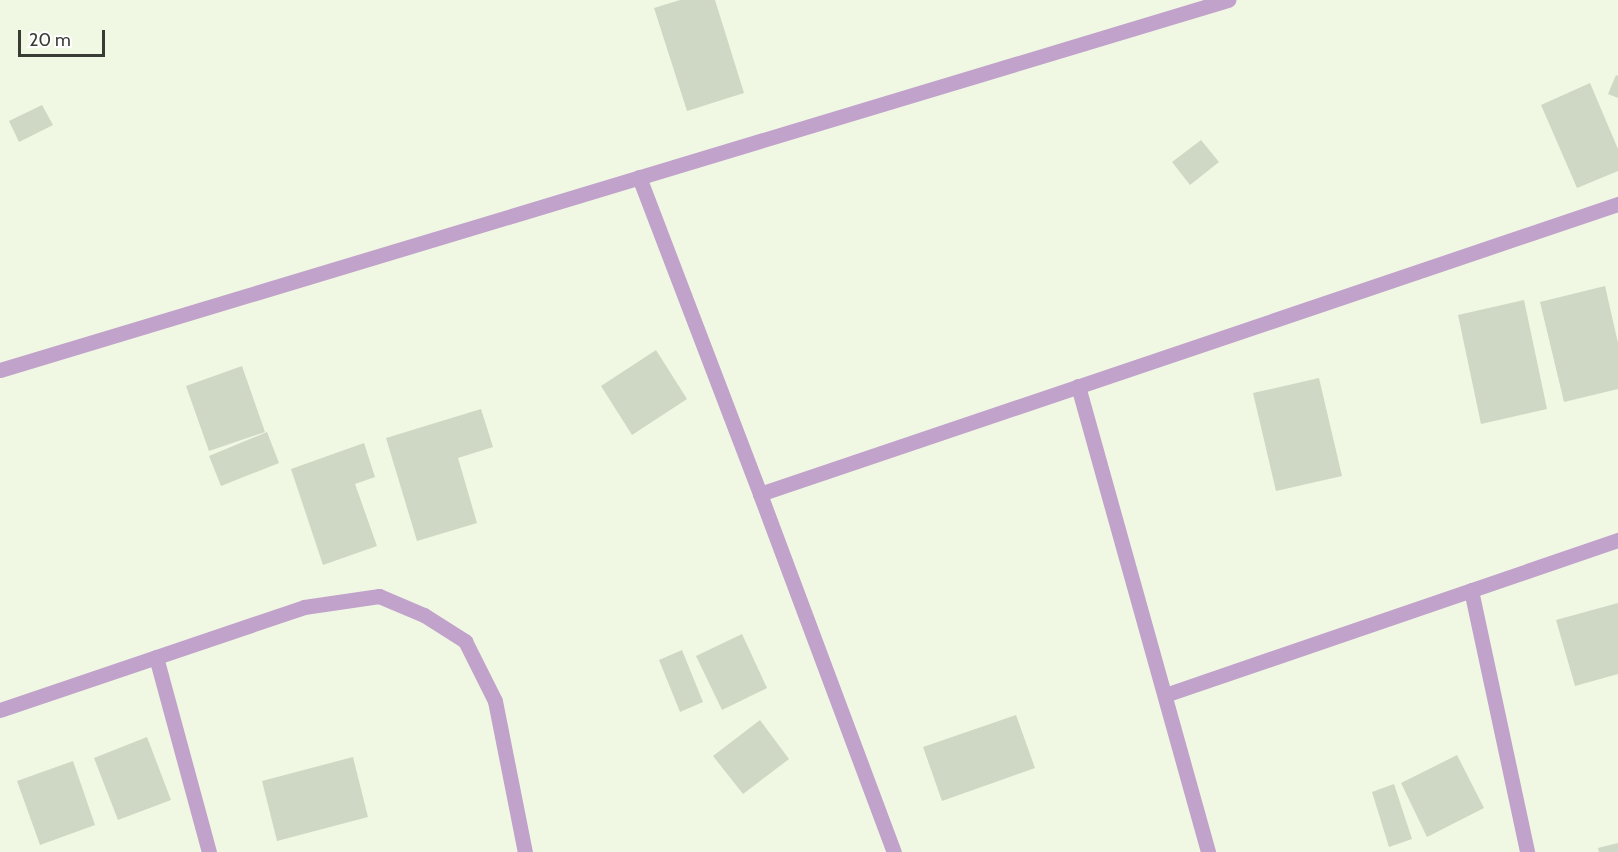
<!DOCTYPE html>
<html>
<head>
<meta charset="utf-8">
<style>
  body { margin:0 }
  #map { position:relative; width:1618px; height:852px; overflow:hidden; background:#f0f8e4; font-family:Cabin,sans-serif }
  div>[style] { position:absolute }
  .building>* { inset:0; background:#cfd8c4 }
  .minor>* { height:15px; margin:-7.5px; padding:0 7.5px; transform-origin:7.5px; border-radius:7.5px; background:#c1a2cb }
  span { translate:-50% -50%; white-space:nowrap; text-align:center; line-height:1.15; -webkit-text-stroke:4.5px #fff; paint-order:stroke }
  .scale { position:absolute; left:18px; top:30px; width:87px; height:27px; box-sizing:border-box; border:3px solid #383c34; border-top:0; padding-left:8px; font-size:18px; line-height:21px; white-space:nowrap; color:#383c34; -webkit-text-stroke:4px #fff; paint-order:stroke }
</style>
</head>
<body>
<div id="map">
  <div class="building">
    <div style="clip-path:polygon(680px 0,715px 0,744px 93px,687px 111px,654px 8px)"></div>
    <div style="clip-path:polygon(1616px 75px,1618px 76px,1618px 98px,1608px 94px)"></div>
    <div style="clip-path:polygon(1590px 83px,1618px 149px,1618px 171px,1577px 188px,1541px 105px)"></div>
    <div style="clip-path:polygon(42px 105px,53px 125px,19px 142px,9px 121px)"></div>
    <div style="clip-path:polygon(1201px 140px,1219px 162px,1190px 185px,1172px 162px)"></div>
    <div style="clip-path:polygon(1605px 286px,1618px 343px,1618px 389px,1564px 402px,1540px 302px)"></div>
    <div style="clip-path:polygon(1524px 300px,1547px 409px,1481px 424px,1458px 315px)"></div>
    <div style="clip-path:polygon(656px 350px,687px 399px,632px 435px,601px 386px)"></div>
    <div style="clip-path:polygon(242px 366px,265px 432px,209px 451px,186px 386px)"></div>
    <div style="clip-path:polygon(1319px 378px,1342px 476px,1276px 491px,1253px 393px)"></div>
    <div style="clip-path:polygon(481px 409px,493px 447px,458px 458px,477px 523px,417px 541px,386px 438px)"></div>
    <div style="clip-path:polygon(267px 432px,279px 463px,221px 486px,209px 456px)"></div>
    <div style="clip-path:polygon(364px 443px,375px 477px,355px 484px,377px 546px,323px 565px,291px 469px)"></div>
    <div style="clip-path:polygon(1618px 603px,1618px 674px,1575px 686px,1556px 620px)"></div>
    <div style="clip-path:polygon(742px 634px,767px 688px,722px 710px,696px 656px)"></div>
    <div style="clip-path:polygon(682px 650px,703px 702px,680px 712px,659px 660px)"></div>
    <div style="clip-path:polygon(1016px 715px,1035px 768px,942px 801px,923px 747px)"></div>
    <div style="clip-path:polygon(760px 720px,789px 759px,743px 794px,713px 756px)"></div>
    <div style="clip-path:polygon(147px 737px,171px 800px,118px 820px,94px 758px)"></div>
    <div style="clip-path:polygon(1457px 755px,1484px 808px,1427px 837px,1401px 783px)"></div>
    <div style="clip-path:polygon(353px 757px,368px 817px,277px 841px,262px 781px)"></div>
    <div style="clip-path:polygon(73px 761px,95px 825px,40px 845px,17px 781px)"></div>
    <div style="clip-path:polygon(1394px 784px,1412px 839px,1389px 847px,1372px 792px)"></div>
    <div style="clip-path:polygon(1618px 843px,1618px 852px,1599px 852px,1598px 848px)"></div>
  </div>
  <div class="minor">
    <div style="left:639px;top:177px;width:339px;rotate:69.1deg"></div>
    <div style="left:760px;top:494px;width:906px;rotate:-18.68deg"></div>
    <div style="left:0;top:370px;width:1283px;rotate:-16.77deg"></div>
    <div style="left:1078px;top:386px;width:484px;rotate:74.4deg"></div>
    <div style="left:760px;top:494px;width:382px;rotate:69.5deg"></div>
    <div style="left:1471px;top:590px;width:268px;rotate:77.9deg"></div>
    <div style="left:156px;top:657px;width:202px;rotate:74.8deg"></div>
    <div style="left:1165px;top:695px;width:479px;rotate:-18.9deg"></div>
    <div style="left:0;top:710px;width:321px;rotate:-18.7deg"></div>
    <div style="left:304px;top:607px;width:76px;rotate:-8.3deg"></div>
    <div style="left:379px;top:596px;width:49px;rotate:22.9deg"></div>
    <div style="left:424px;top:615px;width:49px;rotate:32.4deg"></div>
    <div style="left:465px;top:641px;width:67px;rotate:63.4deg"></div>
    <div style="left:495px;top:701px;width:154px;rotate:78.8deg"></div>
  </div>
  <div class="scale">20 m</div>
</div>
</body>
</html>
